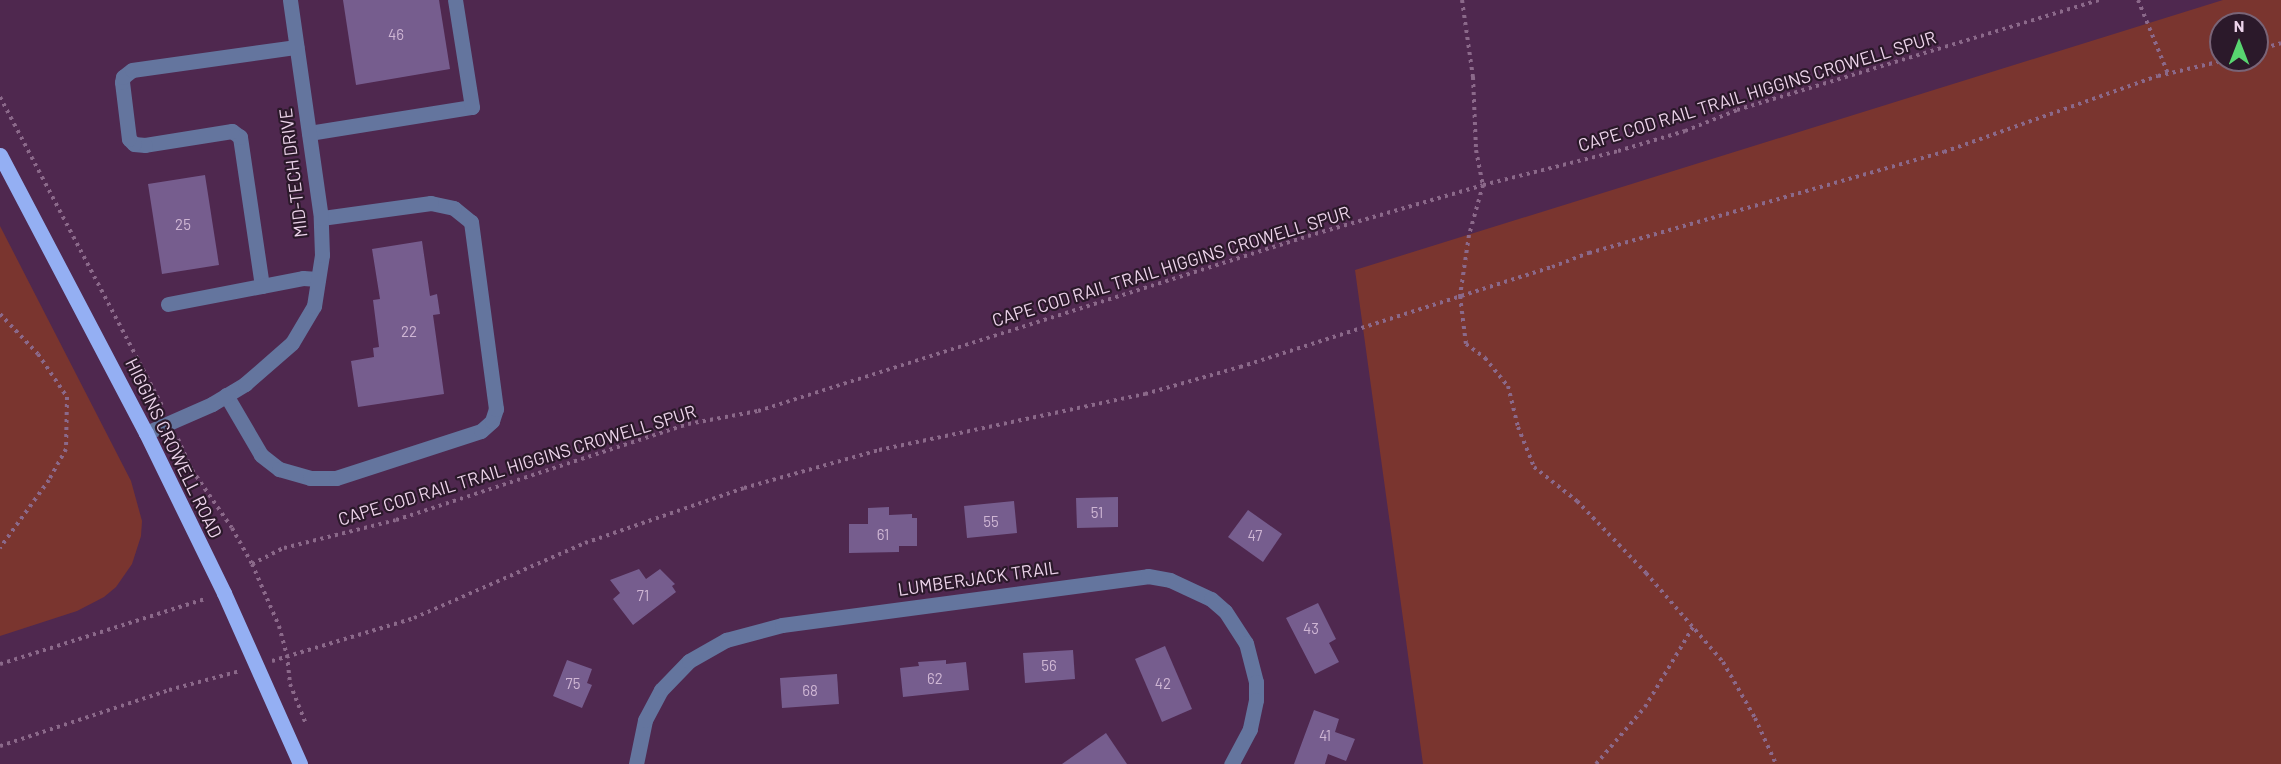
<!DOCTYPE html>
<html>
<head>
<meta charset="utf-8">
<style>
  body { margin:0 }
  #map { position:relative; width:2281px; height:764px; overflow:hidden; background:#4f284f; font-family:Barlow,sans-serif }
  div>[style] { position:absolute }
  .green>* { inset:0; background:#7a352f }
  .building>* { inset:0; background:#765d8e }
  .path>* { height:4px; margin-top:-2px; transform-origin:0; background:repeating-linear-gradient(90deg,#8b698a 0 3px,transparent 0 7.5px) }
  .minor>* { height:15px; margin:-7.5px; padding:0 7.5px; transform-origin:7.5px; border-radius:7.5px; background:#64759e }
  .major>* { height:15px; margin:-7.5px; padding:0 7.5px; transform-origin:7.5px; border-radius:7.5px; background:#94aff3 }
  span { translate:-50% -50%; white-space:nowrap; text-align:center; line-height:1.15; -webkit-text-stroke:4.5px #2b192a; paint-order:stroke }
  .number-label { font-size:15px; color:#cfb6d4 }
  .number-label span { -webkit-text-stroke-width:0 }
  .street-label { font-size:18px; color:#edd4eb }
  .north { position:absolute; left:2209px; top:12px; width:60px; height:60px; box-sizing:border-box; background:#2b192a; border:2px solid #796477; border-radius:50%; rotate:0deg; font-size:16px; font-weight:700; line-height:24px; text-align:center; color:#edd4eb }
  .north::after { content:''; display:block; margin:auto; width:21px; height:27px; background:#58d570; clip-path:polygon(50% 0,100% 100%,50% 72%,0 100%) }
</style>
</head>
<body>
<div id="map">
  <div class="green">
    <div style="clip-path:polygon(evenodd,2223px 0,2281px 0,2281px 764px,1423px 764px,1355px 270px,2223px 0,2221px 24px,2257px 24px,2257px 60px,2221px 60px,2221px 24px)"></div>
    <div style="clip-path:polygon(0 226px,131px 481px,142px 521px,141px 536px,132px 564px,116px 587px,104px 597px,77px 611px,0 636px)"></div>
  </div>
  <div class="building">
    <div style="clip-path:polygon(343px 0,439px 0,450px 69px,356px 85px)"></div>
    <div style="clip-path:polygon(205px 175px,219px 265px,162px 274px,148px 184px)"></div>
    <div style="clip-path:polygon(422px 241px,430px 296px,437px 294px,440px 314px,433px 315px,444px 394px,358px 407px,351px 361px,374px 357px,373px 348px,379px 347px,373px 300px,380px 299px,372px 249px)"></div>
    <div style="clip-path:polygon(1118px 497px,1118px 527px,1077px 528px,1076px 498px)"></div>
    <div style="clip-path:polygon(1014px 501px,1017px 533px,967px 538px,964px 506px)"></div>
    <div style="clip-path:polygon(889px 507px,889px 515px,912px 514px,912px 518px,917px 518px,917px 546px,899px 546px,899px 552px,849px 553px,849px 524px,868px 524px,868px 508px)"></div>
    <div style="clip-path:polygon(1248px 510px,1282px 534px,1263px 562px,1228px 537px)"></div>
    <div style="clip-path:polygon(639px 569px,646px 579px,660px 569px,675px 584px,672px 586px,676px 592px,633px 625px,613px 599px,620px 593px,610px 580px)"></div>
    <div style="clip-path:polygon(1318px 603px,1336px 639px,1329px 643px,1339px 662px,1315px 674px,1286px 618px)"></div>
    <div style="clip-path:polygon(1165px 646px,1192px 709px,1162px 722px,1135px 659px)"></div>
    <div style="clip-path:polygon(1073px 650px,1075px 679px,1025px 683px,1023px 653px)"></div>
    <div style="clip-path:polygon(567px 660px,592px 669px,587px 683px,592px 685px,582px 708px,553px 696px)"></div>
    <div style="clip-path:polygon(946px 660px,946px 664px,966px 662px,969px 690px,903px 697px,900px 668px,919px 666px,918px 662px)"></div>
    <div style="clip-path:polygon(837px 674px,839px 704px,782px 708px,780px 678px)"></div>
    <div style="clip-path:polygon(1314px 710px,1339px 719px,1335px 732px,1355px 739px,1346px 761px,1328px 754px,1325px 764px,1294px 764px)"></div>
    <div style="clip-path:polygon(1106px 733px,1127px 764px,1062px 764px)"></div>
  </div>
  <div class="path">
    <div style="left:1462px;top:0;width:78px;rotate:81.9deg"></div>
    <div style="left:1473px;top:77px;width:73px;rotate:87.6deg"></div>
    <div style="left:1476px;top:150px;width:36px;rotate:79deg"></div>
    <div style="left:1483px;top:185px;width:52px;rotate:105.6deg"></div>
    <div style="left:1469px;top:235px;width:62px;rotate:98.4deg"></div>
    <div style="left:1460px;top:296px;width:48px;rotate:82.9deg"></div>
    <div style="left:1466px;top:344px;width:24px;rotate:36deg"></div>
    <div style="left:1485px;top:358px;width:36px;rotate:51deg"></div>
    <div style="left:1508px;top:386px;width:42px;rotate:76.3deg"></div>
    <div style="left:1518px;top:427px;width:43px;rotate:68.2deg"></div>
    <div style="left:1534px;top:467px;width:55px;rotate:38.3deg"></div>
    <div style="left:1577px;top:501px;width:100px;rotate:46.2deg"></div>
    <div style="left:1646px;top:573px;width:118px;rotate:49.1deg"></div>
    <div style="left:1723px;top:662px;width:64px;rotate:60.3deg"></div>
    <div style="left:1755px;top:718px;width:51px;rotate:65.5deg"></div>
    <div style="left:2138px;top:0;width:80px;rotate:67.9deg"></div>
    <div style="left:2257px;top:50px;width:25px;rotate:-16deg"></div>
    <div style="left:0;top:97px;width:348px;rotate:62.3deg"></div>
    <div style="left:0;top:314px;width:55px;rotate:46.5deg"></div>
    <div style="left:38px;top:354px;width:52px;rotate:56deg"></div>
    <div style="left:67px;top:397px;width:52px;rotate:91.1deg"></div>
    <div style="left:66px;top:449px;width:35px;rotate:119deg"></div>
    <div style="left:49px;top:480px;width:84px;rotate:125.8deg"></div>
    <div style="left:178px;top:439px;width:34px;rotate:66deg"></div>
    <div style="left:192px;top:470px;width:70px;rotate:55.4deg"></div>
    <div style="left:232px;top:528px;width:41px;rotate:60.9deg"></div>
    <div style="left:252px;top:564px;width:68px;rotate:66.5deg"></div>
    <div style="left:279px;top:626px;width:30px;rotate:75deg"></div>
    <div style="left:287px;top:655px;width:29px;rotate:84deg"></div>
    <div style="left:290px;top:684px;width:43px;rotate:68.2deg"></div>
    <div style="left:252px;top:564px;width:36px;rotate:-27deg"></div>
    <div style="left:284px;top:548px;width:115px;rotate:-14deg"></div>
    <div style="left:396px;top:520px;width:307px;rotate:-18.2deg"></div>
    <div style="left:688px;top:424px;width:71px;rotate:-10.5deg"></div>
    <div style="left:758px;top:411px;width:577px;rotate:-17.65deg"></div>
    <div style="left:1308px;top:236px;width:182px;rotate:-16.2deg"></div>
    <div style="left:1483px;top:185px;width:139px;rotate:-14.1deg"></div>
    <div style="left:1618px;top:151px;width:70px;rotate:-16.6deg"></div>
    <div style="left:1685px;top:131px;width:56px;rotate:-22deg"></div>
    <div style="left:1737px;top:110px;width:379px;rotate:-16.9deg"></div>
    <div style="left:272px;top:661px;width:148px;rotate:-16.8deg"></div>
    <div style="left:414px;top:618px;width:187px;rotate:-23.7deg"></div>
    <div style="left:585px;top:543px;width:168px;rotate:-19.1deg"></div>
    <div style="left:744px;top:488px;width:140px;rotate:-15.7deg"></div>
    <div style="left:879px;top:450px;width:272px;rotate:-11.9deg"></div>
    <div style="left:1145px;top:394px;width:99px;rotate:-15.9deg"></div>
    <div style="left:1240px;top:367px;width:328px;rotate:-17.8deg"></div>
    <div style="left:1552px;top:267px;width:40px;rotate:-21deg"></div>
    <div style="left:1589px;top:253px;width:369px;rotate:-15.9deg"></div>
    <div style="left:1944px;top:152px;width:227px;rotate:-19.6deg"></div>
    <div style="left:2158px;top:76px;width:70px;rotate:-13.2deg"></div>
    <div style="left:0;top:664px;width:215px;rotate:-17.6deg"></div>
    <div style="left:0;top:746px;width:178px;rotate:-18.3deg"></div>
    <div style="left:169px;top:690px;width:73px;rotate:-15deg"></div>
    <div style="left:1596px;top:764px;width:75px;rotate:-49.3deg"></div>
    <div style="left:1645px;top:707px;width:93px;rotate:-59deg"></div>
  </div>
  <div class="minor">
    <div style="left:309px;top:133px;width:165px;rotate:-9.1deg"></div>
    <div style="left:472px;top:107px;width:108px;rotate:-99deg"></div>
    <div style="left:262px;top:286px;width:151px;rotate:-98.4deg"></div>
    <div style="left:240px;top:137px;width:10px;rotate:-143deg"></div>
    <div style="left:232px;top:131px;width:88px;rotate:170.9deg"></div>
    <div style="left:145px;top:145px;width:11px;rotate:-175deg"></div>
    <div style="left:134px;top:144px;width:7px;rotate:-135deg"></div>
    <div style="left:129px;top:139px;width:57px;rotate:-97deg"></div>
    <div style="left:122px;top:82px;width:5px;rotate:-79deg"></div>
    <div style="left:123px;top:77px;width:11px;rotate:-38deg"></div>
    <div style="left:132px;top:70px;width:166px;rotate:-8deg"></div>
    <div style="left:168px;top:304px;width:137px;rotate:-10.9deg"></div>
    <div style="left:303px;top:278px;width:15px;rotate:4deg"></div>
    <div style="left:226px;top:395px;width:69px;rotate:59.7deg"></div>
    <div style="left:261px;top:455px;width:23px;rotate:38deg"></div>
    <div style="left:279px;top:469px;width:32px;rotate:16deg"></div>
    <div style="left:310px;top:478px;width:26px"></div>
    <div style="left:336px;top:478px;width:152px;rotate:-18deg"></div>
    <div style="left:481px;top:431px;width:15px;rotate:-42deg"></div>
    <div style="left:492px;top:421px;width:13px;rotate:-72deg"></div>
    <div style="left:496px;top:409px;width:189px;rotate:-97.6deg"></div>
    <div style="left:471px;top:222px;width:22px;rotate:-141deg"></div>
    <div style="left:454px;top:208px;width:24px;rotate:-168deg"></div>
    <div style="left:431px;top:203px;width:111px;rotate:172.2deg"></div>
    <div style="left:146px;top:433px;width:72px;rotate:-23.7deg"></div>
    <div style="left:212px;top:404px;width:39px;rotate:-31deg"></div>
    <div style="left:245px;top:384px;width:62px;rotate:-41.1deg"></div>
    <div style="left:292px;top:343px;width:43px;rotate:-59.3deg"></div>
    <div style="left:314px;top:306px;width:52px;rotate:-81.1deg"></div>
    <div style="left:322px;top:255px;width:37px;rotate:-92deg"></div>
    <div style="left:321px;top:218px;width:220px;rotate:-98.1deg"></div>
    <div style="left:636px;top:764px;width:45px;rotate:-78.4deg"></div>
    <div style="left:645px;top:720px;width:34px;rotate:-62deg"></div>
    <div style="left:661px;top:690px;width:40px;rotate:-46deg"></div>
    <div style="left:689px;top:661px;width:43px;rotate:-29.6deg"></div>
    <div style="left:726px;top:640px;width:58px;rotate:-15deg"></div>
    <div style="left:782px;top:625px;width:369px;rotate:-7.6deg"></div>
    <div style="left:1148px;top:576px;width:22px;rotate:10deg"></div>
    <div style="left:1170px;top:580px;width:45px;rotate:24.9deg"></div>
    <div style="left:1211px;top:599px;width:18px;rotate:41deg"></div>
    <div style="left:1225px;top:611px;width:38px;rotate:57deg"></div>
    <div style="left:1246px;top:643px;width:40px;rotate:75.6deg"></div>
    <div style="left:1256px;top:682px;width:18px;rotate:90deg"></div>
    <div style="left:1256px;top:700px;width:30px;rotate:102deg"></div>
    <div style="left:1250px;top:729px;width:40px;rotate:118deg"></div>
  </div>
  <div class="major">
    <div style="left:0;top:155px;width:314px;rotate:62.3deg"></div>
    <div style="left:146px;top:433px;width:178px;rotate:64deg"></div>
    <div style="left:224px;top:593px;width:187px;rotate:66deg"></div>
  </div>
  <div class="number-label">
    <span style="left:396px;top:35px">46</span>
    <span style="left:183px;top:225px">25</span>
    <span style="left:409px;top:332px">22</span>
    <span style="left:1097px;top:513px">51</span>
    <span style="left:991px;top:522px">55</span>
    <span style="left:883px;top:535px">61</span>
    <span style="left:1255px;top:536px">47</span>
    <span style="left:643px;top:596px">71</span>
    <span style="left:1311px;top:629px">43</span>
    <span style="left:1049px;top:666px">56</span>
    <span style="left:935px;top:679px">62</span>
    <span style="left:573px;top:684px">75</span>
    <span style="left:1163px;top:684px">42</span>
    <span style="left:810px;top:691px">68</span>
    <span style="left:1325px;top:736px">41</span>
  </div>
  <div class="street-label">
    <span style="left:1757px;top:91px;rotate:-17deg">CAPE COD RAIL TRAIL HIGGINS CROWELL SPUR</span>
    <span style="left:293px;top:173px;rotate:-97deg">MID-TECH DRIVE</span>
    <span style="left:1171px;top:266px;rotate:-17deg">CAPE COD RAIL TRAIL HIGGINS CROWELL SPUR</span>
    <span style="left:174px;top:448px;rotate:64deg">HIGGINS CROWELL ROAD</span>
    <span style="left:517px;top:465px;rotate:-17deg">CAPE COD RAIL TRAIL HIGGINS CROWELL SPUR</span>
    <span style="left:978px;top:578px;rotate:-8deg">LUMBERJACK TRAIL</span>
  </div>
  <div class="north">N</div>
</div>
</body>
</html>
